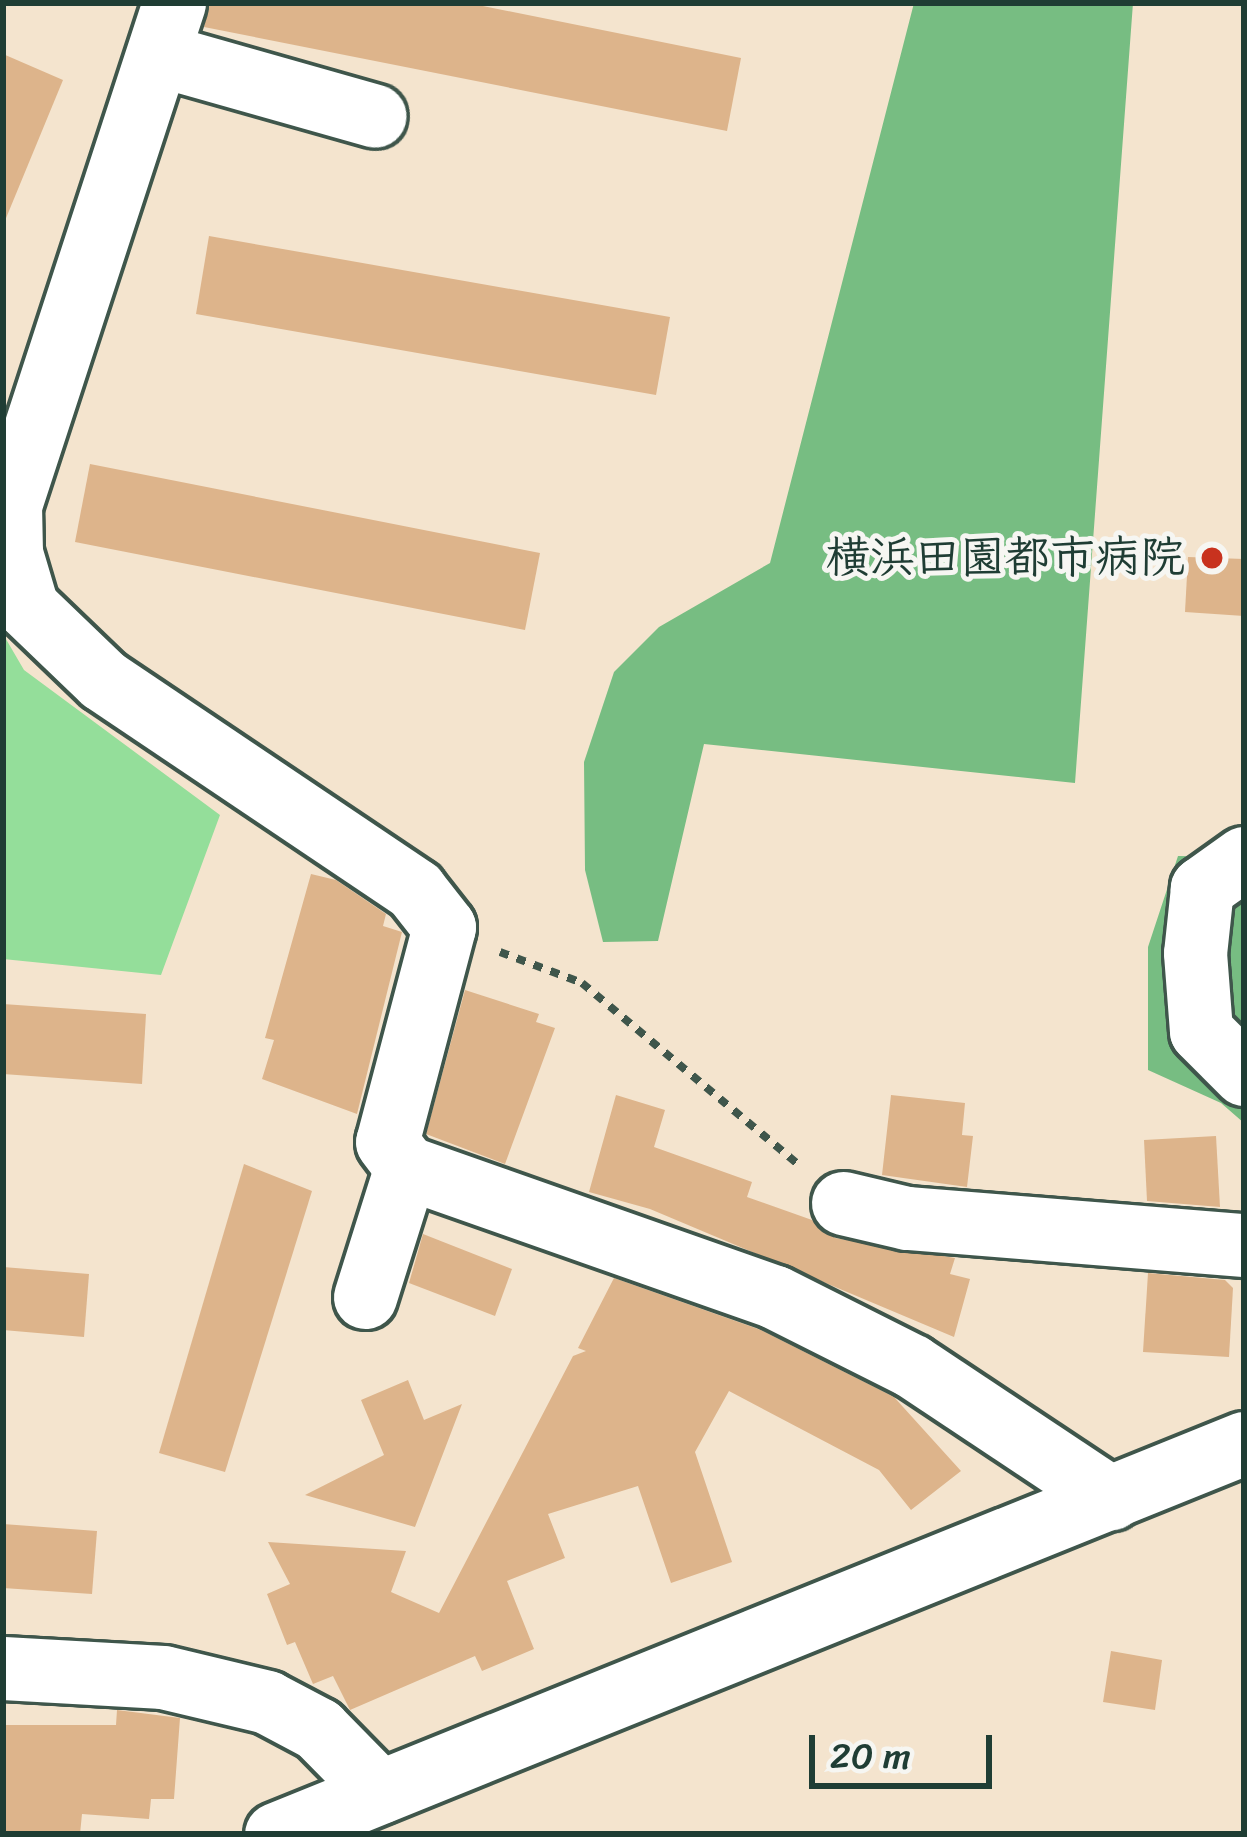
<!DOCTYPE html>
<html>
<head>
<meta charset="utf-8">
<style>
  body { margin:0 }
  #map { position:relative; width:1247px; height:1837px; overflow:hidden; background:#f4e4ce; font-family:Sriracha,"Klee One",sans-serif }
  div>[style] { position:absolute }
  .green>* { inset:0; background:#94de9a }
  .forest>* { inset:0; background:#77bd82 }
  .building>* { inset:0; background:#ddb48b }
  .path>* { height:8px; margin-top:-4px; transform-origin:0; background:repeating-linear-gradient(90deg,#3f564b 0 9px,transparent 0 18px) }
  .roads { filter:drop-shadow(3px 0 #3f564b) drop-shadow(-3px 0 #3f564b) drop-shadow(0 3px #3f564b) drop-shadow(0 -3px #3f564b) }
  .minor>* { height:63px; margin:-31.5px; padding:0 31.5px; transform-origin:31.5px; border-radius:31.5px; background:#fff }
  .dots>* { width:33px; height:33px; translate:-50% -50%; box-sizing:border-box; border:6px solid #f6f6f2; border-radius:50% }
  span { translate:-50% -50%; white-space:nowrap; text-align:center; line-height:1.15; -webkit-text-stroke:10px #f6f6f2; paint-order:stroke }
  .poi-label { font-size:45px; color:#1f3d34; font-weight:700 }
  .right { translate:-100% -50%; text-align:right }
  .frame { position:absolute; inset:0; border:6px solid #1f3d34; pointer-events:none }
  .scale { position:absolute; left:809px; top:1735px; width:183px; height:54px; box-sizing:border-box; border:6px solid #1f3d34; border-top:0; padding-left:15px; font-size:36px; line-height:42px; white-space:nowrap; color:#1f3d34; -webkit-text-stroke:9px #f6f6f2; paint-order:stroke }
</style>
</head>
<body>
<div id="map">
  <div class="green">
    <div style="clip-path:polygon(3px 634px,24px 670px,220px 815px,161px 975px,3px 959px)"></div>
  </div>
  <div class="forest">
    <div style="clip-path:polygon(914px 3px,1133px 3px,1075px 783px,704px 744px,658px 941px,603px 942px,585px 870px,584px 762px,614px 672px,659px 627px,770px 563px)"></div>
    <div style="clip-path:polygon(1178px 856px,1244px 857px,1244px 1123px,1221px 1103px,1148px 1070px,1148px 947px)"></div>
  </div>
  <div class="building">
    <div style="clip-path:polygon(209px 3px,468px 3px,741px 58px,727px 131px,204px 27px)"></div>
    <div style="clip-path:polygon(3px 54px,63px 80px,4px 223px,3px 223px)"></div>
    <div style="clip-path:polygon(209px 236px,670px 317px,656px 395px,196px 314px)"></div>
    <div style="clip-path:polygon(90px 464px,540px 553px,525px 630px,75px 542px)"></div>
    <div style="clip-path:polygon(1188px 557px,1244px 559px,1244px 616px,1185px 612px)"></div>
    <div style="clip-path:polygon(311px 874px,336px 880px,386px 914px,383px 926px,402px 932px,357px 1114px,262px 1079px,274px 1040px,265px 1038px)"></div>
    <div style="clip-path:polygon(465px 990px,539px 1014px,536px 1022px,555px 1028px,505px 1164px,426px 1134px)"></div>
    <div style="clip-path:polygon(3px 1004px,146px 1014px,142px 1084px,3px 1074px)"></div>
    <div style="clip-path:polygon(616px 1095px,665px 1110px,654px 1147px,752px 1182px,747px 1197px,812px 1220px,835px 1238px,955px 1258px,950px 1274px,970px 1279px,954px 1337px,650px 1209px,589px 1192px)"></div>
    <div style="clip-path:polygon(891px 1095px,965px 1103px,962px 1135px,973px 1136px,967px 1187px,882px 1175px)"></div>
    <div style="clip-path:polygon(1216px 1136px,1220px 1207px,1147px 1201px,1144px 1140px)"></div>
    <div style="clip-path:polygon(244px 1164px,312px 1191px,225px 1472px,159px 1453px)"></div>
    <div style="clip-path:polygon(423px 1234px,512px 1269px,495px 1316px,409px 1283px)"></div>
    <div style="clip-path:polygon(3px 1267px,89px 1274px,84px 1337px,3px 1330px)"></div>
    <div style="clip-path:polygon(1148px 1273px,1225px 1280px,1233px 1288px,1229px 1357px,1143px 1352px)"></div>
    <div style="clip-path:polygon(614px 1278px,761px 1330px,894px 1397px,961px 1471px,911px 1510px,879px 1470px,729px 1391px,695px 1452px,732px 1562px,671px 1583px,638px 1486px,548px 1514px,565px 1558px,507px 1581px,534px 1649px,482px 1671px,475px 1656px,350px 1710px,333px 1676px,313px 1684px,295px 1642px,287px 1645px,267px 1594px,290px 1584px,268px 1542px,406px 1551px,391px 1592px,439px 1613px,573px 1356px,586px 1351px,578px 1348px)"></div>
    <div style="clip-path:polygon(408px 1380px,424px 1420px,462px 1404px,415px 1527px,305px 1495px,384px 1455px,361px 1400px)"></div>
    <div style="clip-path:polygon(3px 1524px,97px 1531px,92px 1594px,3px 1588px)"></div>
    <div style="clip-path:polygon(1111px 1651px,1162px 1660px,1155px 1710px,1103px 1702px)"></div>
    <div style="clip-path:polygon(117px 1710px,180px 1718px,174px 1799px,151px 1799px,149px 1819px,82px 1814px,80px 1834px,3px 1834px,3px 1725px,116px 1725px)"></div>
  </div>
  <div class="path">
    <div style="left:500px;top:952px;width:88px;rotate:20.7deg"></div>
    <div style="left:582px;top:983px;width:282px;rotate:40deg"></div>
  </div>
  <div class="roads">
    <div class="minor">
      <div style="left:174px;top:3px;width:528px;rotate:108.09deg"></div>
      <div style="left:10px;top:505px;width:48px;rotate:88.8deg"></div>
      <div style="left:11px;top:553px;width:56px;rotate:73.5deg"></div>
      <div style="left:27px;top:607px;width:105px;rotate:43.8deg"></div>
      <div style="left:103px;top:680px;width:376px;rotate:33.9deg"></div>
      <div style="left:415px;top:890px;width:47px;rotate:51.9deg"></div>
      <div style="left:444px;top:927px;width:222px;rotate:104.8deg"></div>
      <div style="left:387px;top:1142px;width:31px;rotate:53deg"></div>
      <div style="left:406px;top:1167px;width:391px;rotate:19.4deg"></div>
      <div style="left:775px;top:1297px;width:153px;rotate:26.7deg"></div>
      <div style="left:912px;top:1366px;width:239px;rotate:33.6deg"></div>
      <div style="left:160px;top:55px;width:223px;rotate:15.8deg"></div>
      <div style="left:1244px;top:858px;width:52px;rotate:144.5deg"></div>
      <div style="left:1202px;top:888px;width:65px;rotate:96.1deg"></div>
      <div style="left:1195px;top:953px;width:78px;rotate:85.6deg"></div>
      <div style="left:1201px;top:1031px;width:61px;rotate:45deg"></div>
      <div style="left:843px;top:1203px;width:66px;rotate:13.2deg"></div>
      <div style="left:907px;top:1218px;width:338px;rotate:4.6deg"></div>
      <div style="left:365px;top:1297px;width:136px;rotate:-72.5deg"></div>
      <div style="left:3px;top:1668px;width:160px;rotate:3.2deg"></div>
      <div style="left:163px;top:1677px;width:107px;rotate:13.5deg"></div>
      <div style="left:267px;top:1702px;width:58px;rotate:27.9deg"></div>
      <div style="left:318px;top:1729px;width:88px;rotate:45.5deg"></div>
      <div style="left:276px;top:1834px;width:1044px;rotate:-22deg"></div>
    </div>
  </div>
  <div class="dots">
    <div style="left:1212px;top:558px;background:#c8321e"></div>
  </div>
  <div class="poi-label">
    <span class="right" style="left:1185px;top:558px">横浜田園都市病院</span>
  </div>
  <div class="frame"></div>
  <div class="scale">20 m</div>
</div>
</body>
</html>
